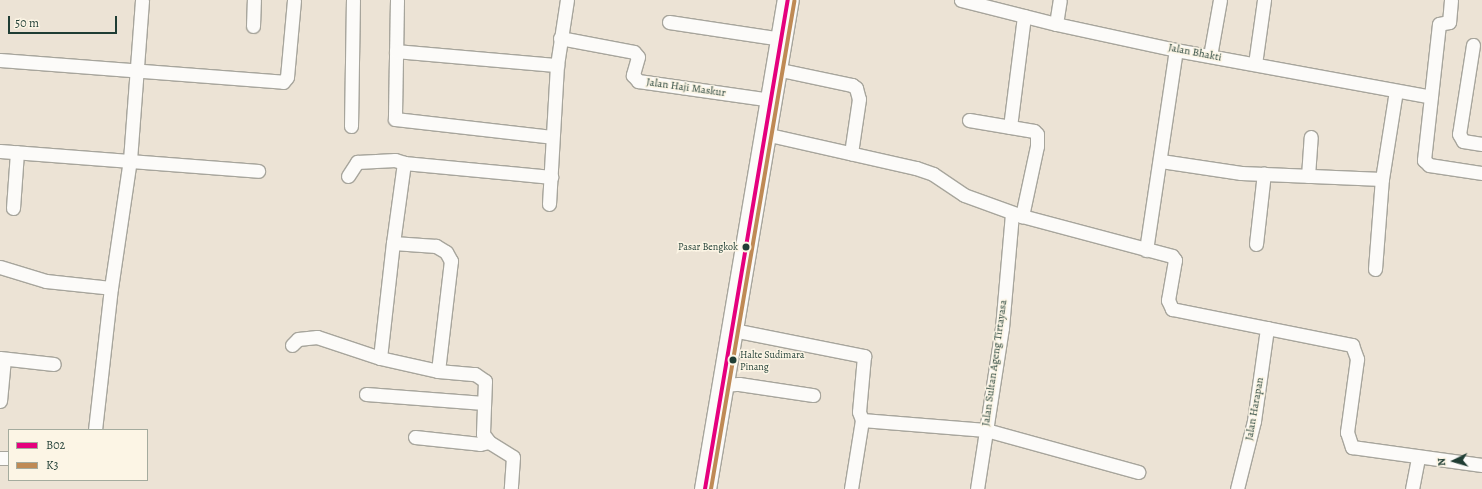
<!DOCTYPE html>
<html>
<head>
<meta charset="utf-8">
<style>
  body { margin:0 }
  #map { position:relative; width:1482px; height:489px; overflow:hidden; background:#ece3d5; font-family:Alegreya,serif }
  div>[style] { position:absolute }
  .roads { filter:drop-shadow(1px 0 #a7a59c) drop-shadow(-1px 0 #a7a59c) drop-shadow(0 1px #a7a59c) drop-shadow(0 -1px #a7a59c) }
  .minor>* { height:13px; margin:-6.5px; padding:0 6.5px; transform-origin:6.5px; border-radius:6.5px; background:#fcfbf9 }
  .primary>* { height:21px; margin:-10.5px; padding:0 10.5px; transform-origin:10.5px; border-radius:10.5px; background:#fcfbf9 }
  .bus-1>* { height:4px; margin:-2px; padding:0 2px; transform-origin:2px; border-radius:2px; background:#e5007d }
  .bus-2>* { height:4px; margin:-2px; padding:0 2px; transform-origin:2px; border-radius:2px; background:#bf8a55 }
  .dots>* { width:11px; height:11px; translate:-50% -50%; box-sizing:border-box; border:2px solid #fcf5e5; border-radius:50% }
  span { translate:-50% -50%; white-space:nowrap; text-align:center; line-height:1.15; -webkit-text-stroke:3px #fcf5e5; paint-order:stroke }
  .bus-label { font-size:10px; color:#1f3d34 }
  .right { translate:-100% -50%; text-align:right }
  .left { translate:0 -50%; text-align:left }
  .street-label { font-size:11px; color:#1f3d34 }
  .legend { position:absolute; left:8px; top:429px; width:140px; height:52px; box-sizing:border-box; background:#fcf5e5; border:1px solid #a4ab9e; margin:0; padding:5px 7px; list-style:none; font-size:12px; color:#1f3d34 }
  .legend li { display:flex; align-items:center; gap:8px; height:20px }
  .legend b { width:20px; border:1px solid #a4ab9e }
  .north { position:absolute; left:1434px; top:441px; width:40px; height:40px; -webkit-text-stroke:3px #fcf5e5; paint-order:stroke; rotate:265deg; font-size:11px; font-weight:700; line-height:16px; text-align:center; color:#1f3d34 }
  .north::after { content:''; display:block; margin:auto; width:14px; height:18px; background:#1f3d34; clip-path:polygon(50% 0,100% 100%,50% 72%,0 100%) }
  .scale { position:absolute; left:8px; top:16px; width:109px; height:18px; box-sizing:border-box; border:2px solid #1f3d34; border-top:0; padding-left:5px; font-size:12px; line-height:14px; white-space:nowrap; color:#1f3d34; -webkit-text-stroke:3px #fcf5e5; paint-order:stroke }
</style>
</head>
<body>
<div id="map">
  <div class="roads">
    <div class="minor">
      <div style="left:397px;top:0;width:119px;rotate:91deg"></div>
      <div style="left:395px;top:119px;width:158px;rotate:6.5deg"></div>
      <div style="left:961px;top:0;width:98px;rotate:14.2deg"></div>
      <div style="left:1056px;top:24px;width:123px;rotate:12.2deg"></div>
      <div style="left:1176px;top:50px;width:259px;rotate:10.4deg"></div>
      <div style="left:1451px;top:0;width:22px;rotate:95deg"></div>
      <div style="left:1449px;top:22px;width:10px;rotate:169deg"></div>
      <div style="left:1439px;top:24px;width:137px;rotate:96.3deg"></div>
      <div style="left:1424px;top:160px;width:7px;rotate:45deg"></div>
      <div style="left:1429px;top:165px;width:54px;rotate:8.6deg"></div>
      <div style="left:669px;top:22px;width:114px;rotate:8.6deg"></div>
      <div style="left:1056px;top:24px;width:24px;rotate:-81deg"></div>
      <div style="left:253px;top:26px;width:26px;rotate:-88deg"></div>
      <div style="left:560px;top:38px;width:75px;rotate:10.7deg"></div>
      <div style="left:634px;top:52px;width:6px;rotate:51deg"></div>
      <div style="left:638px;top:57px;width:19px;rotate:106deg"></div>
      <div style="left:633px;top:75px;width:8px;rotate:50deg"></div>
      <div style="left:638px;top:81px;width:134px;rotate:8.1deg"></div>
      <div style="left:1473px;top:45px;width:90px;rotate:98.9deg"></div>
      <div style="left:1459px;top:134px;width:8px;rotate:60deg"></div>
      <div style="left:1463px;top:141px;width:19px;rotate:9deg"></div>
      <div style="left:396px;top:51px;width:162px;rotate:5deg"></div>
      <div style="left:1210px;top:56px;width:57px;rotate:-79.9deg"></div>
      <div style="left:0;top:60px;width:284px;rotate:4.4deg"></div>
      <div style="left:283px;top:82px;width:6px;rotate:-51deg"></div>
      <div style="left:287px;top:77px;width:77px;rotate:-84.8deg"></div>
      <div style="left:1255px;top:64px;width:65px;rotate:-82deg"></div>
      <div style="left:776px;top:69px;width:78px;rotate:11.9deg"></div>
      <div style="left:852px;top:85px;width:5px;rotate:37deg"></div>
      <div style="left:856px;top:88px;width:11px;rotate:75deg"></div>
      <div style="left:859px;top:99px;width:55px;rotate:98.4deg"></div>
      <div style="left:969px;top:120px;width:66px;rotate:9.6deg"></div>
      <div style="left:1034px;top:131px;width:4px;rotate:45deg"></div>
      <div style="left:1037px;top:134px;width:12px;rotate:90deg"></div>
      <div style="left:1037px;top:146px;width:72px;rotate:102.1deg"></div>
      <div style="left:351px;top:126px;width:126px;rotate:-89.1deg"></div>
      <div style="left:1010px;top:127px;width:112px;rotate:-82.8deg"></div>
      <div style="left:765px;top:134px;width:155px;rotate:12.7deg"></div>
      <div style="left:916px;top:168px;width:18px;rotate:19deg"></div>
      <div style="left:933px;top:174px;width:37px;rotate:34deg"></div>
      <div style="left:964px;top:195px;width:62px;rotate:19.9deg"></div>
      <div style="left:1022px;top:216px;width:155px;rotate:14.9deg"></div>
      <div style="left:1172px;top:256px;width:5px;rotate:53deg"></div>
      <div style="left:1175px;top:260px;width:41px;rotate:99.9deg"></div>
      <div style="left:1168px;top:300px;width:10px;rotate:66deg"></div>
      <div style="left:1172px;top:309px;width:184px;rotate:11.3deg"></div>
      <div style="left:1352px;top:345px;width:15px;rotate:70deg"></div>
      <div style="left:1357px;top:359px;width:74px;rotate:97.8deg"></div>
      <div style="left:1347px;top:432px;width:16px;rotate:72deg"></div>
      <div style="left:1352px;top:447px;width:131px;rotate:7.9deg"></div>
      <div style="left:0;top:151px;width:259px;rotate:4.4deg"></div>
      <div style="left:1161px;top:161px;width:81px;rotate:8.5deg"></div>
      <div style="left:1241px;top:173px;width:141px;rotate:2.4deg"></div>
      <div style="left:348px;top:176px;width:17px;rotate:-57deg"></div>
      <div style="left:357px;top:162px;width:38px;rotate:-3deg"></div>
      <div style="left:395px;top:160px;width:9px;rotate:18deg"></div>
      <div style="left:404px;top:163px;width:148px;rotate:5.4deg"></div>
      <div style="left:1308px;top:176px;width:39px;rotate:-86deg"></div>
      <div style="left:549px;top:204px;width:139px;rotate:-86.7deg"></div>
      <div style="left:557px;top:65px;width:66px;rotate:-81.3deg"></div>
      <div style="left:13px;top:208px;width:56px;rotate:-85.9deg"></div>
      <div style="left:1256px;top:244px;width:71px;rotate:-83.6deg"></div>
      <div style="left:1146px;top:250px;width:202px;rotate:-81.5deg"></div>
      <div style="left:0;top:267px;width:48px;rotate:16.9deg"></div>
      <div style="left:46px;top:281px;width:65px;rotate:6.1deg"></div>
      <div style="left:1375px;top:269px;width:90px;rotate:-85.6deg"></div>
      <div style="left:1382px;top:179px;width:89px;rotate:-81deg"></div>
      <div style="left:733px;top:330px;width:134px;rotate:11.2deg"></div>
      <div style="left:864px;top:356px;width:56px;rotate:95.1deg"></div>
      <div style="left:859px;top:412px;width:9px;rotate:69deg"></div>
      <div style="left:862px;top:420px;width:70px;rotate:99.1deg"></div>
      <div style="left:292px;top:345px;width:8px;rotate:-45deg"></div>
      <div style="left:298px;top:339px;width:19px;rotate:-6deg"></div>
      <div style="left:317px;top:337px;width:66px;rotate:18.4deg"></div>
      <div style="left:380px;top:358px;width:59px;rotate:12.6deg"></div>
      <div style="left:438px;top:371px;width:111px;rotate:-83.3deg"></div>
      <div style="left:451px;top:261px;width:10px;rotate:-119deg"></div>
      <div style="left:446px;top:252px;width:12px;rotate:-149deg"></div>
      <div style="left:436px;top:246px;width:43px;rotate:-176deg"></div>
      <div style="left:393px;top:243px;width:81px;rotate:-82.2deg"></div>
      <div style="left:0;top:358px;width:54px;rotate:6.3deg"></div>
      <div style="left:380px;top:358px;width:116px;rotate:-83.6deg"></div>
      <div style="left:438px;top:371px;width:37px;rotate:5deg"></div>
      <div style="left:475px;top:374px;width:12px;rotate:35deg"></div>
      <div style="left:485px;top:381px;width:53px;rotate:92.2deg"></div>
      <div style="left:483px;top:434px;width:10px;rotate:53deg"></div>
      <div style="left:489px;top:442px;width:28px;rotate:32deg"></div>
      <div style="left:513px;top:457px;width:32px;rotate:94deg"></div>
      <div style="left:723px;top:385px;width:16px;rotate:-4deg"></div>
      <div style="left:739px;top:384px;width:75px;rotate:8.5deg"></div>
      <div style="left:366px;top:394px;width:118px;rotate:4.4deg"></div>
      <div style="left:0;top:401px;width:42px;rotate:-84.6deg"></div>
      <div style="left:862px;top:420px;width:124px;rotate:4.6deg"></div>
      <div style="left:986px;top:430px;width:158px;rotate:15.4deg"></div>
      <div style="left:95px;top:430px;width:143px;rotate:-83.6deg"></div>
      <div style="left:111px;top:288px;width:129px;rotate:-81.6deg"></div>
      <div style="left:130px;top:160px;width:160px;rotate:-85.7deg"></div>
      <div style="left:415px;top:437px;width:65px;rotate:6.1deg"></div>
      <div style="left:480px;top:444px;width:9px;rotate:-13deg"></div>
      <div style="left:0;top:458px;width:9px"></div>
      <div style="left:977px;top:489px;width:163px;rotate:-81.2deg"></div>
      <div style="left:1002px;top:328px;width:115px;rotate:-85deg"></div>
      <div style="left:1237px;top:489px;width:70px;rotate:-76deg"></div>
      <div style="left:1254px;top:421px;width:94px;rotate:-82deg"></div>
      <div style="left:1412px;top:489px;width:33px;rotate:-79deg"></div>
    </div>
    <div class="primary">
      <div style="left:705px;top:489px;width:496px;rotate:-80.4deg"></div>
    </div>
  </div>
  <div class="bus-1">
    <div style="left:705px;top:489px;width:496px;rotate:-80.4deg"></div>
  </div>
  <div class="bus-2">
    <div style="left:711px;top:489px;width:495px;rotate:-80.3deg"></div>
  </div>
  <div class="dots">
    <div style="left:746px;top:247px;background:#1f3d34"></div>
    <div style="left:733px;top:360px;background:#1f3d34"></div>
  </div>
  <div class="bus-label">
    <span class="right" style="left:738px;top:247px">Pasar Bengkok</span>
    <span class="left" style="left:740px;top:360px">Halte Sudimara<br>Pinang</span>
  </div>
  <div class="street-label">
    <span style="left:1195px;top:53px;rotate:11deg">Jalan Bhakti</span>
    <span style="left:686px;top:88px;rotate:8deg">Jalan Haji Maskur</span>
    <span style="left:995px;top:363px;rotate:-82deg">Jalan Sultan Ageng Tirtayasa</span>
    <span style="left:1255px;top:409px;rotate:-80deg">Jalan Harapan</span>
  </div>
  <ul class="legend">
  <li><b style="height:5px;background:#e5007d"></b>B02</li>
  <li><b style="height:5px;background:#bf8a55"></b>K3</li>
  </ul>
  <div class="north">N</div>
  <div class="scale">50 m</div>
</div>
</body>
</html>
